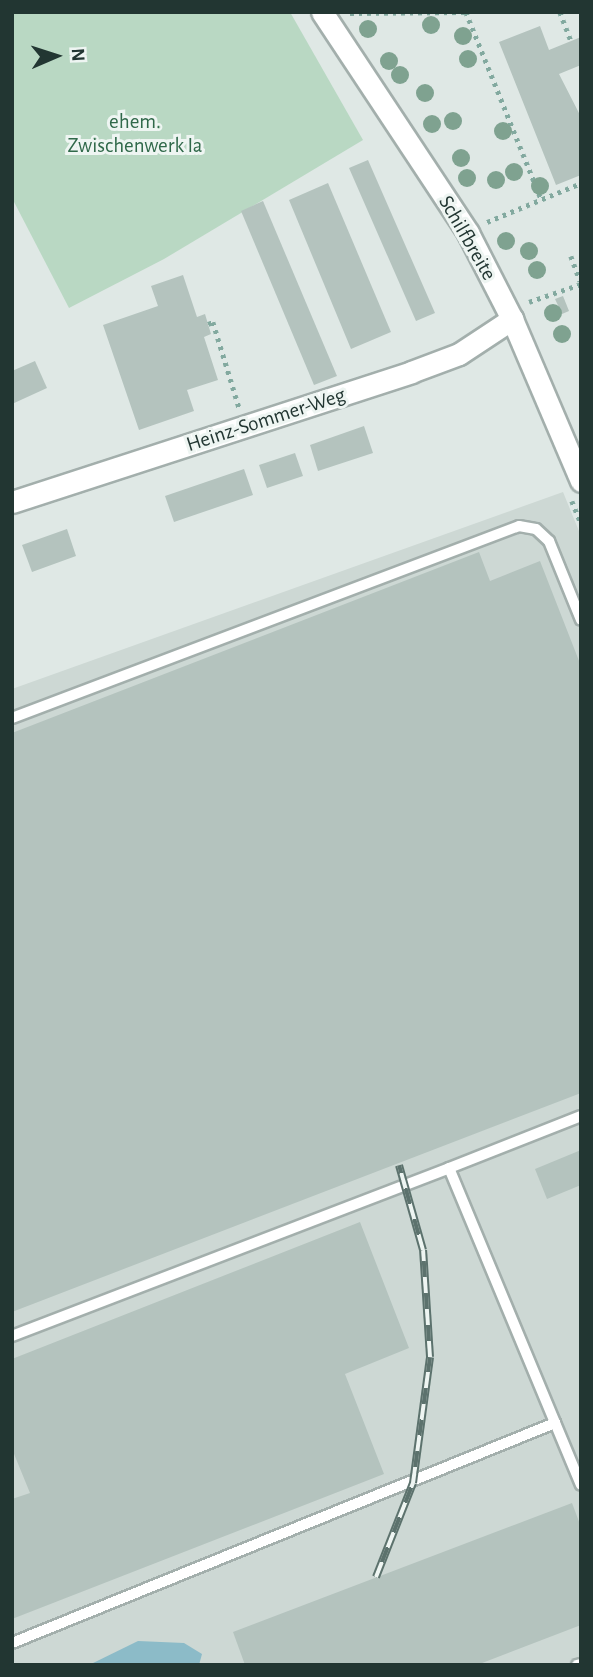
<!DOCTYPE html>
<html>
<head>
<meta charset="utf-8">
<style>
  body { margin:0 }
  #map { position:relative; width:593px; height:1677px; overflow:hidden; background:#dfe8e5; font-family:"Alegreya Sans",sans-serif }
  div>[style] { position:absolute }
  .built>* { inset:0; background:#cdd8d4 }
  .green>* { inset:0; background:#b9d8c3 }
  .water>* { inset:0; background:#8cbbc8 }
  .building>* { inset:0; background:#b4c3be }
  .path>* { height:4.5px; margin-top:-2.25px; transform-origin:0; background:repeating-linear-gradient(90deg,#82a99f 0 3.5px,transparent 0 8.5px) }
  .roads { filter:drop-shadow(2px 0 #a3afac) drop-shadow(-2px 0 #a3afac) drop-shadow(0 2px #a3afac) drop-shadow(0 -2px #a3afac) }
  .service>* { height:10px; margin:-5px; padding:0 5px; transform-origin:5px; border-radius:5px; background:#fff }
  .minor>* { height:21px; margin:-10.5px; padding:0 10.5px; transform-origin:10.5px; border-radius:10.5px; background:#fff }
  .secondary>* { height:21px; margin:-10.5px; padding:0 10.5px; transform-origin:10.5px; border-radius:10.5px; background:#fff }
  .rail>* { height:8px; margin-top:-4px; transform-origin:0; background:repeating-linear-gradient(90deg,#eef5f2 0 16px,#5c726d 0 32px); box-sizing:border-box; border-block:2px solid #5c726d }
  .trees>* { width:18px; height:18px; margin:-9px; border-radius:50%; background:#7fa290 }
  span { translate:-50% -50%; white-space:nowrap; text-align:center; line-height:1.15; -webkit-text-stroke:6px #eef5f2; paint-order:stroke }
  .park-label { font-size:21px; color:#30694a }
  .street-label { font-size:21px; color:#223632 }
  .frame { position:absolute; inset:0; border:14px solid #223632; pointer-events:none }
  .north { position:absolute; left:21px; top:21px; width:70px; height:70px; -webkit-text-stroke:5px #eef5f2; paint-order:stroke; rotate:87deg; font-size:19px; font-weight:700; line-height:28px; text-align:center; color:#223632 }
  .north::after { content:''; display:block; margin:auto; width:24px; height:32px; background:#223632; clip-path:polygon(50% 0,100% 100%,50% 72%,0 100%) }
</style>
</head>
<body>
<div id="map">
  <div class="built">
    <div style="clip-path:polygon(563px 492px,581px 536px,581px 1665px,12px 1665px,12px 689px)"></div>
  </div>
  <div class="green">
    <div style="clip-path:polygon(12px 12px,290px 12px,363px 140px,164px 259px,69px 308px,12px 198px)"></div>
  </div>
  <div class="water">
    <div style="clip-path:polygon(138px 1641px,184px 1643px,202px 1654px,199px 1665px,89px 1665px)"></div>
  </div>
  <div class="building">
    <div style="clip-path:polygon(540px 26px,549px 50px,581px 37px,581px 65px,559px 74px,581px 117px,581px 175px,556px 185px,499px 42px)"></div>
    <div style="clip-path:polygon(368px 160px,435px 313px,416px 321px,349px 168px)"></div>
    <div style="clip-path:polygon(328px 183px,391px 332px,351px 349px,289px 200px)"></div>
    <div style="clip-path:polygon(263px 201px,337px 376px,314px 385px,241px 211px)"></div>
    <div style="clip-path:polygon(183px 275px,197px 317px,205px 314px,211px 334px,204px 337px,218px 380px,187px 390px,194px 411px,139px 430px,103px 325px,158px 306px,151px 286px)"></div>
    <div style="clip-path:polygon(563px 296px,569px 311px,562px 314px,555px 299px)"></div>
    <div style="clip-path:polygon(35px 361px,47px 388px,12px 404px,12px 371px)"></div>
    <div style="clip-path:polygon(364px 426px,373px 453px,318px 471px,310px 445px)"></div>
    <div style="clip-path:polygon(295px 453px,303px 476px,267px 488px,259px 465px)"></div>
    <div style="clip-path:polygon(244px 469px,253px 495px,174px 522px,165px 496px)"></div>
    <div style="clip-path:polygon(67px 529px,76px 556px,32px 572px,22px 545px)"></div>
    <div style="clip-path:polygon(479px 552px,490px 581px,540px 561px,581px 666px,581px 1093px,12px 1312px,12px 733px)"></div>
    <div style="clip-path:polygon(581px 1150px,581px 1185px,547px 1199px,535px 1169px)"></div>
    <div style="clip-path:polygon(360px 1222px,409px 1348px,345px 1374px,384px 1474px,12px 1619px,12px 1499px,30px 1493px,12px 1449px,12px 1359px)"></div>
    <div style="clip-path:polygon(572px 1503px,581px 1527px,581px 1625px,477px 1665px,245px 1665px,233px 1632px)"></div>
  </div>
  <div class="path">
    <div style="left:466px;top:12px;width:201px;rotate:68.1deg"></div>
    <div style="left:560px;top:12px;width:31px;rotate:69deg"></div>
    <div style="left:350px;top:13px;width:116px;rotate:-0.5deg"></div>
    <div style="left:487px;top:222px;width:102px;rotate:-22.5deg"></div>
    <div style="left:571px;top:256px;width:27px;rotate:70deg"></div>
    <div style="left:529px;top:302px;width:55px;rotate:-19.1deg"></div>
    <div style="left:208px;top:324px;width:5px;rotate:-22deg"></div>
    <div style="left:213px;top:322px;width:89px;rotate:73deg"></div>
    <div style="left:572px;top:501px;width:24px;rotate:68deg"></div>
  </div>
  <div class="roads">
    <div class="service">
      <div style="left:12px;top:718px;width:542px;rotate:-20.74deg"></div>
      <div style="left:519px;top:526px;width:17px;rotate:10deg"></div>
      <div style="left:536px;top:529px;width:18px;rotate:43deg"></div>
      <div style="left:549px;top:541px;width:85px;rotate:67.9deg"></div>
      <div style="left:581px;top:1116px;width:142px;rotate:158.5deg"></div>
      <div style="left:449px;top:1168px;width:343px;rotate:67.4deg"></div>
      <div style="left:12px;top:1336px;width:468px;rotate:-21deg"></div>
      <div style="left:12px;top:1643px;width:586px;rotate:-22.06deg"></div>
      <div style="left:577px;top:1665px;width:4px;rotate:-14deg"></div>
    </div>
    <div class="minor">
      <div style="left:12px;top:502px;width:420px;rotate:-18deg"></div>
      <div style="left:411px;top:372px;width:51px;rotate:-20.6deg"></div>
      <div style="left:459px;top:354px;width:64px;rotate:-33.4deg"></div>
    </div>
    <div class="secondary">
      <div style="left:322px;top:12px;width:265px;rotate:56.5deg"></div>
      <div style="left:468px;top:233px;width:97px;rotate:62.9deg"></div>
      <div style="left:512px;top:319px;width:176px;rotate:66.9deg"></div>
    </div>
  </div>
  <div class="rail">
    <div style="left:376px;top:1577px;width:101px;rotate:-68.5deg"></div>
    <div style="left:413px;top:1483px;width:127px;rotate:-82.3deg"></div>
    <div style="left:430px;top:1357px;width:107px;rotate:-93.7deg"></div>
    <div style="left:423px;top:1250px;width:88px;rotate:-105.8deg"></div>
  </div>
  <div class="trees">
    <div style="left:431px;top:25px"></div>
    <div style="left:368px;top:29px"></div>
    <div style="left:463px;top:36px"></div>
    <div style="left:468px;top:59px"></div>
    <div style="left:389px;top:61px"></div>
    <div style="left:400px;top:75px"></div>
    <div style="left:425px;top:93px"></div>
    <div style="left:453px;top:121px"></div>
    <div style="left:432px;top:124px"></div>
    <div style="left:503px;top:131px"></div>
    <div style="left:461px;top:158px"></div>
    <div style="left:514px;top:172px"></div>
    <div style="left:467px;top:178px"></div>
    <div style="left:496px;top:180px"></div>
    <div style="left:540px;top:186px"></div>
    <div style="left:506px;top:241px"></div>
    <div style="left:529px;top:251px"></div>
    <div style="left:537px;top:270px"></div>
    <div style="left:553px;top:313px"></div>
    <div style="left:562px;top:334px"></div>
  </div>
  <div class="park-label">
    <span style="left:135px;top:134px">ehem.<br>Zwischenwerk Ia</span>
  </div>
  <div class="street-label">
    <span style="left:467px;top:238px;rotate:60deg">Schilfbreite</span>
    <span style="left:266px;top:420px;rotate:-18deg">Heinz-Sommer-Weg</span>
  </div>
  <div class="frame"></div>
  <div class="north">N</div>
</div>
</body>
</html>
